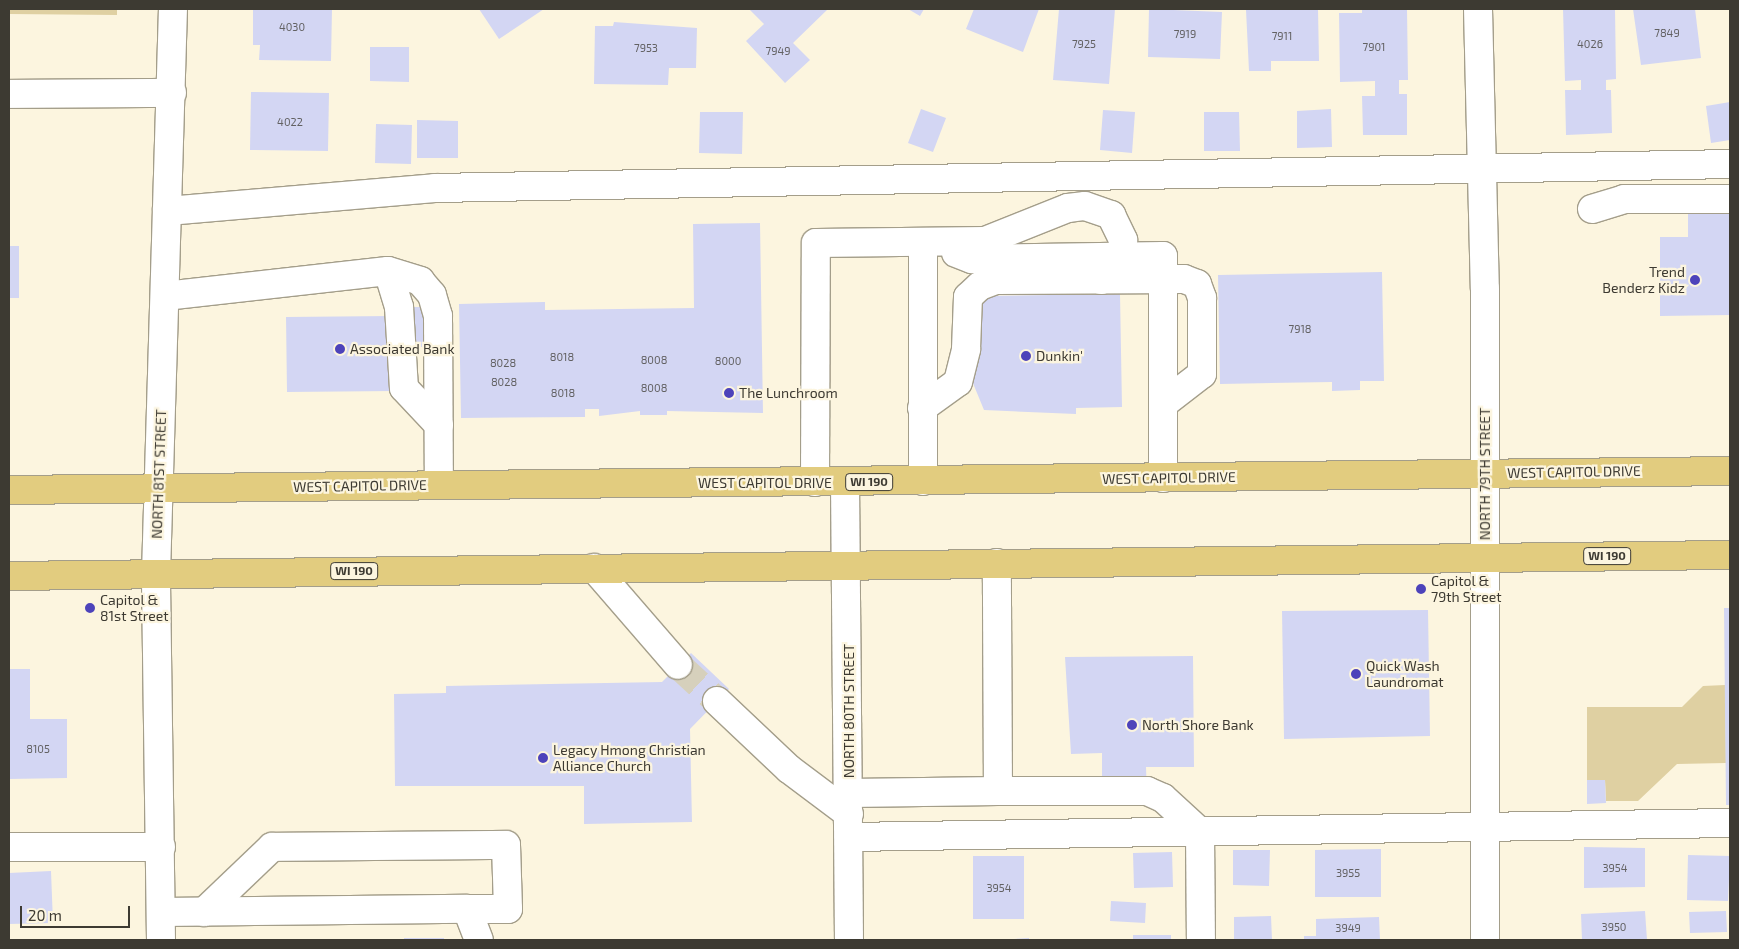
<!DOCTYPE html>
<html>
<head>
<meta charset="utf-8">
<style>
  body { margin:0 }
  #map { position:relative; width:1739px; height:949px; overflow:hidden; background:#fcf5df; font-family:"Exo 2",sans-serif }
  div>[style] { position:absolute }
  .green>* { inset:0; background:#dfd0a2 }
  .building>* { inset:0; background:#d3d6f3 }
  .minor-tunnel>* { height:28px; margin-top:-14px; transform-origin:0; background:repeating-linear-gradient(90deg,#d6d0bc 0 28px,transparent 0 42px) }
  .roads { filter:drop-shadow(1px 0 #a49e8a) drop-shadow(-1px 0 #a49e8a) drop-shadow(0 1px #a49e8a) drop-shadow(0 -1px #a49e8a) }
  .minor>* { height:28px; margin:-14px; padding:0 14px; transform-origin:14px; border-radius:14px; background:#fff }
  .major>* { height:28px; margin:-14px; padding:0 14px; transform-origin:14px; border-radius:14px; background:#e2cc7f }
  .dots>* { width:14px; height:14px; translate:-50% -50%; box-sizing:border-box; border:2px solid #fcf5df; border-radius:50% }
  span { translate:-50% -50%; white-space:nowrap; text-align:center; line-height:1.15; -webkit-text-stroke:4.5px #fcf5df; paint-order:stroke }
  .number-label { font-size:11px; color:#626162 }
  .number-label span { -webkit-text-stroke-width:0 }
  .shield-label span { padding:1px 4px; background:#fcf5df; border:1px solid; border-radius:4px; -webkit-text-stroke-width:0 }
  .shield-label { font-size:12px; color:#3d3a32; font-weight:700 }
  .poi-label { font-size:14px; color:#3d3a32 }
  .right { translate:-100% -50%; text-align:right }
  .left { translate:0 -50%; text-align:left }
  .street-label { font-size:14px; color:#3d3a32 }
  .frame { position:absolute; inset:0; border:10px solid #3d3a32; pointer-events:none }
  .scale { position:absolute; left:20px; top:906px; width:110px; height:22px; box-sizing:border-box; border:2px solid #3d3a32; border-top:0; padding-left:6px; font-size:15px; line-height:18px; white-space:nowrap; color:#3d3a32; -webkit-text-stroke:4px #fcf5df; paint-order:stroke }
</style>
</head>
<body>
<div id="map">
  <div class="green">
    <div style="clip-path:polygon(9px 9px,117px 9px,117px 15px,9px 14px)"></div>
    <div style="clip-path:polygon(1725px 685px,1726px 763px,1677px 764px,1638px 801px,1606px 801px,1605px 780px,1587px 780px,1587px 707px,1682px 707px,1703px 686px)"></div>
  </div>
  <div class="building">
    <div style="clip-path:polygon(253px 9px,332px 9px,331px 61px,259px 60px,260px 45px,253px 45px)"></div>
    <div style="clip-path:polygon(479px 9px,544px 9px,499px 39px)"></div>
    <div style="clip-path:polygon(749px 9px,828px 9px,793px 43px,810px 60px,785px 83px,746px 41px,764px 24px)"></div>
    <div style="clip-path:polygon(908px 9px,924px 9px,920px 16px)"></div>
    <div style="clip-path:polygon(974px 9px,1039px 9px,1023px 52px,966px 29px)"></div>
    <div style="clip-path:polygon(1059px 9px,1115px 9px,1109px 84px,1053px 80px)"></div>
    <div style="clip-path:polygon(1149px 9px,1222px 12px,1220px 59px,1148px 57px)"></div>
    <div style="clip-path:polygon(1318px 9px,1319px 61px,1271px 61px,1271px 71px,1249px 71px,1246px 10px)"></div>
    <div style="clip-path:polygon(1362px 9px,1407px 9px,1408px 80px,1399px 80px,1399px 94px,1407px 94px,1407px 135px,1363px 135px,1362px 96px,1375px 96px,1375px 81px,1340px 82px,1339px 13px,1362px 13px)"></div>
    <div style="clip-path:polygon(1563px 9px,1615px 9px,1616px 79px,1606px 80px,1606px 90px,1611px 90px,1612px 133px,1566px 135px,1565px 90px,1581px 90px,1581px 80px,1565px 81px)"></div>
    <div style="clip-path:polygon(1633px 9px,1695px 9px,1701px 58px,1641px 65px)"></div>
    <div style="clip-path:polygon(614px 22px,697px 28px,696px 68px,669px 68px,668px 85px,594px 84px,595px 26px,613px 26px)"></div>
    <div style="clip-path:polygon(370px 47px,409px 47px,409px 82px,370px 81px)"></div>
    <div style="clip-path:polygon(251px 92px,329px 93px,328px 151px,250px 150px)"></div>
    <div style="clip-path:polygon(1730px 102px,1730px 140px,1711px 143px,1706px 106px)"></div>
    <div style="clip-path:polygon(921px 109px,946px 118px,933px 152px,908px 143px)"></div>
    <div style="clip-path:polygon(1331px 109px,1332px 147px,1297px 148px,1297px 111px)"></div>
    <div style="clip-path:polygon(1103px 110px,1135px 112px,1132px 153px,1100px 150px)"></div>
    <div style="clip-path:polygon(700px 112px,743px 112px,742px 154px,699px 153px)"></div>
    <div style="clip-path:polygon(1204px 112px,1239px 112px,1240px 151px,1204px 151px)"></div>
    <div style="clip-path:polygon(417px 120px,458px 121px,458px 158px,417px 158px)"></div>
    <div style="clip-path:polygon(376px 124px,412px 125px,411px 164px,375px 163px)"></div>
    <div style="clip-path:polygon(1730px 213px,1730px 315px,1660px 316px,1660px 237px,1688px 237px,1688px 214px)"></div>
    <div style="clip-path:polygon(760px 223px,763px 413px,667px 411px,667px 415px,640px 415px,640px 411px,599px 416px,599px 409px,585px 409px,585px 417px,461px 418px,459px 304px,545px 302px,545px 310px,694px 308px,693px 224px)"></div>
    <div style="clip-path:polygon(9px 246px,19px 246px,19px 298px,9px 298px)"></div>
    <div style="clip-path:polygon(1382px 272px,1384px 381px,1360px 381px,1360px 390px,1332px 391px,1332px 382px,1220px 384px,1218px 275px)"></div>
    <div style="clip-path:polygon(1120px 294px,1122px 407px,1076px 408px,1076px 414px,984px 410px,970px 376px,979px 296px)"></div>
    <div style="clip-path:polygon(391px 307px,423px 307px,423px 347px,393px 347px,394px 391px,287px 392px,286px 317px,391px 316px)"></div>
    <div style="clip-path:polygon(1724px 608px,1730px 608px,1730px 805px,1726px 805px)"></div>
    <div style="clip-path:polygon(1428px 610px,1430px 736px,1284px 739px,1282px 611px)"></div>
    <div style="clip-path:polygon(691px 653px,729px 689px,690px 729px,692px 822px,584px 824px,584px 786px,395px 786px,394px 694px,446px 693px,446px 686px,662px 682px)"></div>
    <div style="clip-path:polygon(1193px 656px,1194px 767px,1146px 767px,1147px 796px,1102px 796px,1102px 753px,1071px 754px,1065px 657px)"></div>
    <div style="clip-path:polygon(9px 669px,30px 669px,30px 719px,67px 719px,67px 778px,9px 779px)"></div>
    <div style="clip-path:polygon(1587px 780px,1605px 780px,1606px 803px,1587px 804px)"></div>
    <div style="clip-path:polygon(1584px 847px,1645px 848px,1645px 887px,1584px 888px)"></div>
    <div style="clip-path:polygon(1381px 849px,1381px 897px,1315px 897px,1315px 850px)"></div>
    <div style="clip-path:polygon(1233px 850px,1270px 850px,1269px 886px,1233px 885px)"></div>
    <div style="clip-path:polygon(1172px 852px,1173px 887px,1134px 888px,1133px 853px)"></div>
    <div style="clip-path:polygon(1688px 855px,1730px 856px,1728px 901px,1687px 900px)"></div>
    <div style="clip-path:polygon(973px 856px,1024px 856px,1024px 919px,973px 919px)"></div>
    <div style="clip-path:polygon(51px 871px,53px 923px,9px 924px,9px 873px)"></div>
    <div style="clip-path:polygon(1111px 901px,1146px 903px,1145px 923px,1110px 921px)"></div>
    <div style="clip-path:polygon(1645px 911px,1647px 940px,1582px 940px,1581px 914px)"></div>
    <div style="clip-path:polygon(1726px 911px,1727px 932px,1690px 933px,1689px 912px)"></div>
    <div style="clip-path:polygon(1271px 916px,1272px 940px,1234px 940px,1234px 917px)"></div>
    <div style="clip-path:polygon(1379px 917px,1380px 940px,1304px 940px,1304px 936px,1316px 936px,1316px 919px)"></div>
    <div style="clip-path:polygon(1133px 935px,1171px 935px,1171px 940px,1133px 940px)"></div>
    <div style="clip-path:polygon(404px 938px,444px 938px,444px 940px,404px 940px)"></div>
    <div style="clip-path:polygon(1029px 938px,1029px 940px,1014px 940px,1014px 939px)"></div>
  </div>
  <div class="minor-tunnel">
    <div style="left:678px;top:665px;width:53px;rotate:42.7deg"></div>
  </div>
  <div class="roads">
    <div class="minor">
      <div style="left:1478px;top:9px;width:280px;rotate:88.6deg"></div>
      <div style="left:1485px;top:289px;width:651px;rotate:90deg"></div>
      <div style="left:9px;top:94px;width:163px;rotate:-0.4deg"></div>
      <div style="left:1592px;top:209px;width:34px;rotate:-17deg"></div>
      <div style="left:1624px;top:199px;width:106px"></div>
      <div style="left:167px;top:211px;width:269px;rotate:-4.9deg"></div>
      <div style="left:435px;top:188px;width:1295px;rotate:-1.06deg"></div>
      <div style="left:956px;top:253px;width:17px;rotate:21deg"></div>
      <div style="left:972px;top:259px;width:191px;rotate:-0.9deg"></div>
      <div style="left:1163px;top:256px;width:222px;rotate:90deg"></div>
      <div style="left:388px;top:271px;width:38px;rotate:73deg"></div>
      <div style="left:399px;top:307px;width:81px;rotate:86.5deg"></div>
      <div style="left:404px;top:388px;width:51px;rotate:46.6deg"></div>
      <div style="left:165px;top:296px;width:224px;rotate:-6.4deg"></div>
      <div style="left:388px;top:271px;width:34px;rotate:17deg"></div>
      <div style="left:420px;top:281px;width:18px;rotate:49deg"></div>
      <div style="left:432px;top:295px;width:22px;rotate:74deg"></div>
      <div style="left:438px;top:316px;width:169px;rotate:89.7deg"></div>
      <div style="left:922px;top:408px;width:44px;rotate:-35.8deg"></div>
      <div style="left:958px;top:382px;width:34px;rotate:-76deg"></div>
      <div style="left:966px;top:349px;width:52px;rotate:-87.8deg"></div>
      <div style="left:968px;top:297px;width:16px;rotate:-43deg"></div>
      <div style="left:980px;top:286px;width:17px;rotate:-21deg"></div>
      <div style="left:996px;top:280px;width:188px;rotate:-0.3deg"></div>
      <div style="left:1184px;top:279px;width:14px;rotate:21deg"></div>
      <div style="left:1197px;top:284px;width:15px;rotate:70deg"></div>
      <div style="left:1202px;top:298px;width:76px;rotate:90deg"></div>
      <div style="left:1202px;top:374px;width:49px;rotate:142.4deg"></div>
      <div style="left:923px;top:481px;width:238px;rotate:-90deg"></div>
      <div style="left:815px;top:482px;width:239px;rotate:-89.8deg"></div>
      <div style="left:816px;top:243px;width:169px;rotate:-0.7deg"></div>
      <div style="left:985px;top:241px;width:89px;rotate:-21.7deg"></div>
      <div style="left:1068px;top:208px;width:17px;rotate:-7deg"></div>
      <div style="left:1085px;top:206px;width:28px;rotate:19deg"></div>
      <div style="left:1111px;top:215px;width:28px;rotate:64deg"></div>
      <div style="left:1123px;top:240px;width:17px;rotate:93deg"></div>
      <div style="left:1122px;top:257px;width:31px;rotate:132deg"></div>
      <div style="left:845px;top:482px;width:458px;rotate:89.5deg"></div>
      <div style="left:594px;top:568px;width:128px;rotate:49.1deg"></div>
      <div style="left:717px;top:701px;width:99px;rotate:43.4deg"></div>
      <div style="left:789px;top:769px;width:75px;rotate:36.9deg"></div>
      <div style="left:998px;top:791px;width:149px"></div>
      <div style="left:1147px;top:791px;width:17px;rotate:24deg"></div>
      <div style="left:1163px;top:798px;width:50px;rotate:42.6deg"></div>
      <div style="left:1200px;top:832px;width:108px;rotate:89.5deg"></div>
      <div style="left:849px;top:793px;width:149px;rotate:-0.8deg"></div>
      <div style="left:998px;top:791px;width:228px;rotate:-90.3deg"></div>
      <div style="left:849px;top:837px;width:881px;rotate:-0.91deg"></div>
      <div style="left:9px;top:847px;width:152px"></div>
      <div style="left:161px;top:912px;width:306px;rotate:-0.6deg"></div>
      <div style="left:467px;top:909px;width:33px;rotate:69deg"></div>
      <div style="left:204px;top:912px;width:94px;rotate:-43.7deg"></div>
      <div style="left:272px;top:847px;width:234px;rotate:-0.5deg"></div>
      <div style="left:506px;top:845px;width:64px;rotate:88.2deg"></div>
      <div style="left:508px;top:909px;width:41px;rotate:180deg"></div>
      <div style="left:161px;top:940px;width:366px;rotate:-90.8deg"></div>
      <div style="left:156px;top:574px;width:565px;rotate:-88.28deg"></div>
    </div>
    <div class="major">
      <div style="left:9px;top:490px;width:1721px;rotate:-0.63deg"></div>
      <div style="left:9px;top:576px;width:1721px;rotate:-0.7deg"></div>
    </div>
  </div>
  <div class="dots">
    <div style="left:1695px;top:280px;background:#4d43ba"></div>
    <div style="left:340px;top:349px;background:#4d43ba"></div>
    <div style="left:1026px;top:356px;background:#4d43ba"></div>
    <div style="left:729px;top:393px;background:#4d43ba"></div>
    <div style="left:1421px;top:589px;background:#4d43ba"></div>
    <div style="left:90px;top:608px;background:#4d43ba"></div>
    <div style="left:1356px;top:674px;background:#4d43ba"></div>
    <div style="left:1132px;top:725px;background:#4d43ba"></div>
    <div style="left:543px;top:758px;background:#4d43ba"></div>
  </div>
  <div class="number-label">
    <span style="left:292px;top:27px">4030</span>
    <span style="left:1667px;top:33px">7849</span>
    <span style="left:1185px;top:34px">7919</span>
    <span style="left:1282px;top:36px">7911</span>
    <span style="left:1084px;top:44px">7925</span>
    <span style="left:1590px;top:44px">4026</span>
    <span style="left:1374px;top:47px">7901</span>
    <span style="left:646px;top:48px">7953</span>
    <span style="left:778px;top:51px">7949</span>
    <span style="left:290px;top:122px">4022</span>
    <span style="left:1300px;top:329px">7918</span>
    <span style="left:562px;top:357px">8018</span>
    <span style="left:654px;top:360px">8008</span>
    <span style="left:728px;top:361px">8000</span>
    <span style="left:503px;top:363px">8028</span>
    <span style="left:504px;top:382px">8028</span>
    <span style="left:654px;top:388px">8008</span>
    <span style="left:563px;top:393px">8018</span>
    <span style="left:38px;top:749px">8105</span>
    <span style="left:1615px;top:868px">3954</span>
    <span style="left:1348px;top:873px">3955</span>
    <span style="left:999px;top:888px">3954</span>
    <span style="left:1614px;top:927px">3950</span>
    <span style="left:1348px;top:928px">3949</span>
  </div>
  <div class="shield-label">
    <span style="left:869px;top:482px">WI 190</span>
    <span style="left:1607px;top:556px">WI 190</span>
    <span style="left:354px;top:571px">WI 190</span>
  </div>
  <div class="poi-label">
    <span class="right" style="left:1685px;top:280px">Trend<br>Benderz Kidz</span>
    <span class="left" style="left:350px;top:349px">Associated Bank</span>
    <span class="left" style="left:1036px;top:356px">Dunkin'</span>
    <span class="left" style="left:739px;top:393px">The Lunchroom</span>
    <span class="left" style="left:1431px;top:589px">Capitol &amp;<br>79th Street</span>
    <span class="left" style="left:100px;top:608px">Capitol &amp;<br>81st Street</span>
    <span class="left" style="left:1366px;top:674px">Quick Wash<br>Laundromat</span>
    <span class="left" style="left:1142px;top:725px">North Shore Bank</span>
    <span class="left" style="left:553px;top:758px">Legacy Hmong Christian<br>Alliance Church</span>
  </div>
  <div class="street-label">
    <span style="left:1574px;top:472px;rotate:-1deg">WEST CAPITOL DRIVE</span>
    <span style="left:159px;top:474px;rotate:-88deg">NORTH 81ST STREET</span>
    <span style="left:1485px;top:474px;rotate:-90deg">NORTH 79TH STREET</span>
    <span style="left:1169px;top:478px;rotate:-1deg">WEST CAPITOL DRIVE</span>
    <span style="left:765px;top:483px">WEST CAPITOL DRIVE</span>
    <span style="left:360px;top:486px;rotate:-1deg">WEST CAPITOL DRIVE</span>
    <span style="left:849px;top:711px;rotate:-90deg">NORTH 80TH STREET</span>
  </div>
  <div class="frame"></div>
  <div class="scale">20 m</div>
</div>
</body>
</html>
